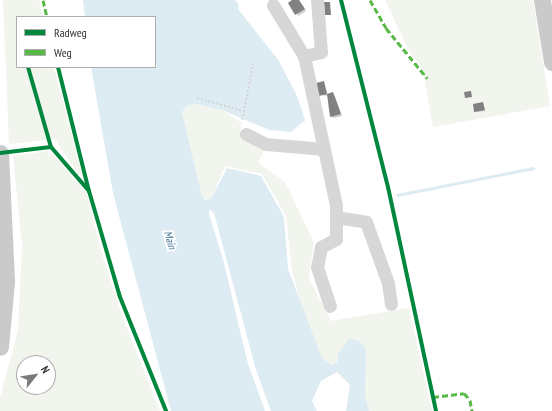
<!DOCTYPE html>
<html>
<head>
<meta charset="utf-8">
<style>
  body { margin:0 }
  #map { position:relative; width:552px; height:411px; overflow:hidden; background:#fff; font-family:"PT Sans Narrow",sans-serif }
  div>[style] { position:absolute }
  .green>* { inset:0; background:#f1f5ed }
  .water>* { inset:0; background:#ddebf3 }
  .shadow>* { inset:0; background:#0003 }
  .stream>* { height:3px; margin:-1.5px; padding:0 1.5px; transform-origin:1.5px; border-radius:1.5px; background:#ddebf3 }
  .building>* { inset:0; background:#818181 }
  .path>* { height:1.5px; margin-top:-0.75px; transform-origin:0; background:repeating-linear-gradient(90deg,#d6d6d6 0 2px,transparent 0 4px) }
  .minor>* { height:13px; margin:-6.5px; padding:0 6.5px; transform-origin:6.5px; border-radius:6.5px; background:#d7d7d7 }
  .major>* { height:17px; margin:-8.5px; padding:0 8.5px; transform-origin:8.5px; border-radius:8.5px; background:#cacaca }
  .quiet>* { height:3px; margin-top:-1.5px; transform-origin:0; background:repeating-linear-gradient(90deg,#58b947 0 6px,transparent 0 9px) }
  .cycleway>* { height:4px; margin:-2px; padding:0 2px; transform-origin:2px; border-radius:2px; background:#00873e }
  span { translate:-50% -50%; white-space:nowrap; text-align:center; line-height:1.15; -webkit-text-stroke:4px #fff; paint-order:stroke }
  .water-label { font-size:11px; color:#3f7597; font-style:italic }
  .legend { position:absolute; left:16px; top:16px; width:140px; height:52px; box-sizing:border-box; background:#fff; border:1px solid #adadad; margin:0; padding:5px 7px; list-style:none; font-size:12px; color:#333 }
  .legend li { display:flex; align-items:center; gap:8px; height:20px }
  .legend b { width:20px; border:1px solid #adadad }
  .north { position:absolute; left:16px; top:355px; width:40px; height:40px; box-sizing:border-box; background:#fff; border:1px solid #adadad; border-radius:50%; rotate:60deg; font-size:11px; font-weight:700; line-height:16px; text-align:center; color:#333 }
  .north::after { content:''; display:block; margin:auto; width:14px; height:18px; background:#7a7a7a; clip-path:polygon(50% 0,100% 100%,50% 72%,0 100%) }
</style>
</head>
<body>
<div id="map">
  <div class="green">
    <div style="clip-path:polygon(3px 0,39px 0,43px 17px,17px 17px,17px 67px,54px 67px,83px 177px,78px 174px,55px 139px,9px 144px)"></div>
    <div style="clip-path:polygon(385px 0,533px 0,550px 106px,433px 127px,423px 70px,409px 51px)"></div>
    <div style="clip-path:polygon(196px 104px,222px 110px,242px 123px,240px 136px,266px 148px,258px 162px,285px 182px,314px 243px,309px 278px,331px 321px,409px 308px,432px 411px,369px 411px,365px 396px,366px 348px,338px 354px,337px 363px,332px 365px,322px 358px,302px 308px,292px 271px,286px 216px,262px 174px,225px 166px,211px 199px,205px 200px,202px 196px,182px 112px,187px 106px)"></div>
    <div style="clip-path:polygon(evenodd,46px 151px,56px 157px,87px 194px,102px 254px,124px 321px,160px 411px,0 411px,0 398px,18px 330px,22px 245px,13px 156px,46px 151px,24px 363px,48px 363px,48px 387px,24px 387px,24px 363px)"></div>
  </div>
  <div class="water">
    <div style="clip-path:polygon(83px 0,235px 0,239px 5px,238px 9px,279px 61px,297px 96px,305px 120px,291px 132px,269px 130px,222px 110px,196px 104px,187px 106px,182px 112px,202px 196px,205px 200px,211px 199px,227px 168px,261px 176px,284px 217px,288px 269px,322px 358px,332px 365px,337px 363px,338px 354px,349px 339px,359px 341px,366px 348px,365px 396px,369px 411px,346px 411px,350px 385px,337px 372px,321px 381px,312px 401px,317px 411px,271px 411px,256px 370px,214px 213px,209px 209px,209px 214px,223px 259px,248px 364px,265px 411px,171px 411px,113px 193px,91px 67px,155px 67px,155px 17px,85px 17px)"></div>
  </div>
  <div class="shadow">
    <div style="clip-path:polygon(294px 0,299px 0,306px 11px,298px 16px)"></div>
    <div style="clip-path:polygon(323px 82px,328px 95px,335px 96px,342px 116px,333px 118px,331px 116px,328px 96px,320px 95px)"></div>
    <div style="clip-path:polygon(483px 103px,485px 111px,476px 112px,475px 112px)"></div>
  </div>
  <div class="stream">
    <div style="left:397px;top:195px;width:139px;rotate:-11.2deg"></div>
  </div>
  <div class="building">
    <div style="clip-path:polygon(292px 0,299px 0,305px 9px,295px 15px,288px 3px)"></div>
    <div style="clip-path:polygon(324px 2px,330px 2px,331px 15px,325px 15px)"></div>
    <div style="clip-path:polygon(324px 81px,327px 94px,333px 92px,341px 114px,330px 117px,327px 94px,319px 96px,316px 83px)"></div>
    <div style="clip-path:polygon(471px 91px,472px 97px,465px 98px,464px 92px)"></div>
    <div style="clip-path:polygon(483px 102px,485px 110px,474px 112px,473px 104px)"></div>
  </div>
  <div class="path">
    <div style="left:197px;top:98px;width:48px;rotate:15.8deg"></div>
    <div style="left:242px;top:120px;width:57px;rotate:-78.9deg"></div>
  </div>
  <div class="minor">
    <div style="left:273px;top:5px;width:60px;rotate:58.7deg"></div>
    <div style="left:304px;top:56px;width:17px;rotate:-13deg"></div>
    <div style="left:321px;top:52px;width:52px;rotate:-94.4deg"></div>
    <div style="left:304px;top:56px;width:152px;rotate:77.9deg"></div>
    <div style="left:336px;top:205px;width:34px;rotate:90deg"></div>
    <div style="left:336px;top:239px;width:17px;rotate:152deg"></div>
    <div style="left:321px;top:247px;width:20px;rotate:101deg"></div>
    <div style="left:317px;top:267px;width:41px;rotate:71.6deg"></div>
    <div style="left:246px;top:134px;width:22px;rotate:27deg"></div>
    <div style="left:266px;top:144px;width:58px;rotate:4.9deg"></div>
    <div style="left:336px;top:217px;width:30px;rotate:9deg"></div>
    <div style="left:366px;top:222px;width:65px;rotate:70.2deg"></div>
    <div style="left:388px;top:283px;width:21px;rotate:82deg"></div>
  </div>
  <div class="major">
    <div style="left:542px;top:0;width:63px;rotate:80.8deg"></div>
    <div style="left:0;top:153px;width:129px;rotate:87.3deg"></div>
    <div style="left:6px;top:282px;width:65px;rotate:95.3deg"></div>
  </div>
  <div class="quiet">
    <div style="left:43px;top:0;width:17px;rotate:77deg"></div>
    <div style="left:370px;top:0;width:32px;rotate:60deg"></div>
    <div style="left:386px;top:28px;width:65px;rotate:50.6deg"></div>
    <div style="left:433px;top:397px;width:31px;rotate:-7deg"></div>
    <div style="left:464px;top:393px;width:9px;rotate:49deg"></div>
    <div style="left:470px;top:400px;width:11px;rotate:80deg"></div>
  </div>
  <div class="cycleway">
    <div style="left:341px;top:0;width:193px;rotate:75.9deg"></div>
    <div style="left:388px;top:187px;width:229px;rotate:77.9deg"></div>
    <div style="left:28px;top:67px;width:83px;rotate:74deg"></div>
    <div style="left:58px;top:67px;width:128px;rotate:76deg"></div>
    <div style="left:89px;top:191px;width:110px;rotate:73.7deg"></div>
    <div style="left:120px;top:297px;width:123px;rotate:68deg"></div>
    <div style="left:0;top:153px;width:51px;rotate:-6.7deg"></div>
    <div style="left:51px;top:147px;width:58px;rotate:49.2deg"></div>
  </div>
  <div class="water-label">
    <span style="left:170px;top:240px;rotate:74deg">Main</span>
  </div>
  <ul class="legend">
  <li><b style="height:5px;background:#00873e"></b>Radweg</li>
  <li><b style="height:5px;background:#58b947"></b>Weg</li>
  </ul>
  <div class="north">N</div>
</div>
</body>
</html>
